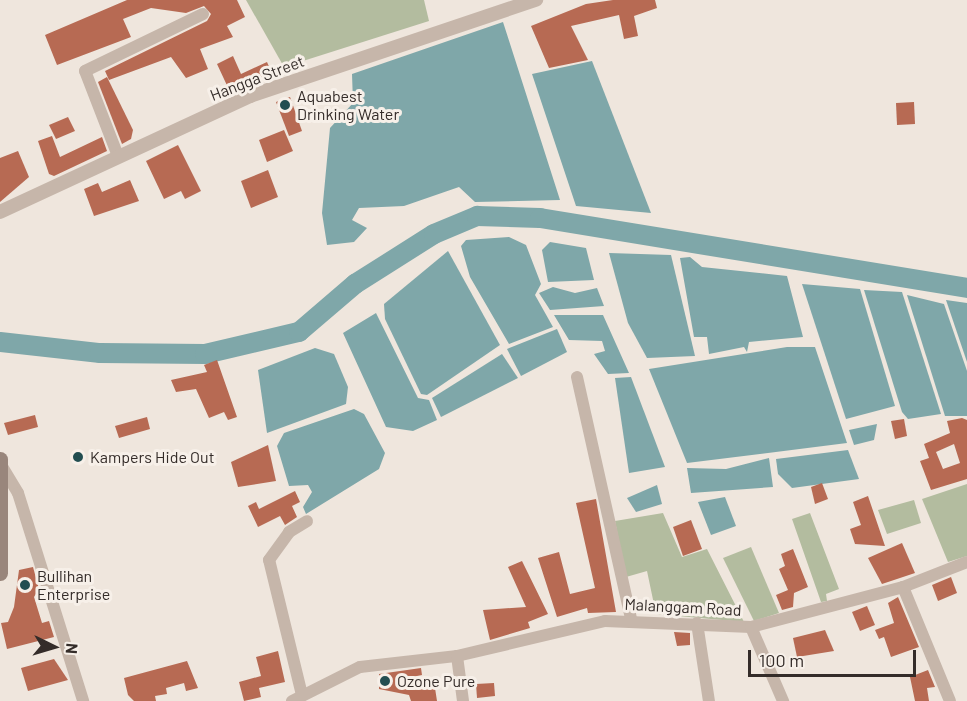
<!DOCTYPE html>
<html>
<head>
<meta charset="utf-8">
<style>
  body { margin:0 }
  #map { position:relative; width:967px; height:701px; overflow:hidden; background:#efe6dd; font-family:Barlow,sans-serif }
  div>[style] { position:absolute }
  .green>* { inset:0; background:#b3bc9f }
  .water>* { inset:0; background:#7fa7a9 }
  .river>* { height:20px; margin:-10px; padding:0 10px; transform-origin:10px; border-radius:10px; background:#7fa7a9 }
  .building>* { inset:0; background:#b76a53 }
  .minor>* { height:12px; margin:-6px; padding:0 6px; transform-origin:6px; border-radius:6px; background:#c6b6aa }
  .tertiary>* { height:14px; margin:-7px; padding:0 7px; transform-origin:7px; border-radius:7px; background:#c6b6aa }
  .secondary>* { height:15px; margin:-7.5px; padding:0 7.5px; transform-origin:7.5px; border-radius:7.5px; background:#99867c }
  .dots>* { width:16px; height:16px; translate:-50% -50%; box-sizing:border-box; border:3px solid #f7f0e9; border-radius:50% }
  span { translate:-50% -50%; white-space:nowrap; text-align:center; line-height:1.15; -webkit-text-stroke:6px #f7f0e9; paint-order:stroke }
  .street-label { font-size:16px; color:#342c29 }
  .poi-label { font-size:16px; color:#342c29 }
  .left { translate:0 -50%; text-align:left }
  .north { position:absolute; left:24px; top:617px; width:60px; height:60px; -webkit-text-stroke:4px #f7f0e9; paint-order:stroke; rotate:95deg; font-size:16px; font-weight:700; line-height:24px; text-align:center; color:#342c29 }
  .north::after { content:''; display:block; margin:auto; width:21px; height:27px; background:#342c29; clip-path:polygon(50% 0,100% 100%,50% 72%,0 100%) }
  .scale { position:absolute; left:748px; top:650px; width:168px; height:27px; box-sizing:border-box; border:3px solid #342c29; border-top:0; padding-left:8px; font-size:18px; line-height:21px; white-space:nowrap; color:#342c29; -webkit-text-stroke:4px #f7f0e9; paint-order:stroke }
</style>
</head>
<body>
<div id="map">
  <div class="green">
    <div style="clip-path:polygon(246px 0,424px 0,429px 21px,284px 67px)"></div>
    <div style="clip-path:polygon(967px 484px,967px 556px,948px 562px,922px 499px)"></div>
    <div style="clip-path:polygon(914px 500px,921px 523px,887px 534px,878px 510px)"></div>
    <div style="clip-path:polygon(663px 513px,682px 557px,707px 549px,744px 622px,656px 614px,647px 571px,626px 577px,615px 521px)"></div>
    <div style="clip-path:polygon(810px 513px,839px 589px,826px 594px,827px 601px,821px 602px,792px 519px)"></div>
    <div style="clip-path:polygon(751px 547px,779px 613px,754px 621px,723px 558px)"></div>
  </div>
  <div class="water">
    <div style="clip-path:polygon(503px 22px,560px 200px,475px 202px,459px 187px,404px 206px,359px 208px,352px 220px,367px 228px,354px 242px,327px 245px,322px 213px,330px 128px,353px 103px,352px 74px)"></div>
    <div style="clip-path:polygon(592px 61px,651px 213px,576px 206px,532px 74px)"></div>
    <div style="clip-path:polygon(509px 237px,526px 245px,541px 284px,535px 295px,553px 327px,509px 344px,470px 277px,461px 246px,466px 240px)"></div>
    <div style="clip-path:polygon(550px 242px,586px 248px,594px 280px,548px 282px,542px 250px)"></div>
    <div style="clip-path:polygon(448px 251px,500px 345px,427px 395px,421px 394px,385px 319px,384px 304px)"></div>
    <div style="clip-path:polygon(609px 253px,671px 255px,695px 356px,647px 358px,628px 323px)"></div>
    <div style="clip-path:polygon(690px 257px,702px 267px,787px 276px,803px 337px,749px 342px,747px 352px,744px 347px,709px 354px,707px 337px,694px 337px,680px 258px)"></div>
    <div style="clip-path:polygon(802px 284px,860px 289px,895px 406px,846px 419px)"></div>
    <div style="clip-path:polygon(553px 287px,575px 293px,597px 288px,604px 306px,550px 310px,539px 293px)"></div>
    <div style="clip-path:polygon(864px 290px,902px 292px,941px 414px,908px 419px,902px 412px)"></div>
    <div style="clip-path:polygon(907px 295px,944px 304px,967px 371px,967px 416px,945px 416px)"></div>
    <div style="clip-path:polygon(946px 300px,967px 303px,967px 362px)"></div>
    <div style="clip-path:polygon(376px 313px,418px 398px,429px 400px,437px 420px,413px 431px,386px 427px,343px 333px)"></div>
    <div style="clip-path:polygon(554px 315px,603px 315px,629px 373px,608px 374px,594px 354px,605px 351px,602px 341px,569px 340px)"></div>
    <div style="clip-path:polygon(557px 329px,567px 352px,521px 376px,507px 349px)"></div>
    <div style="clip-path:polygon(787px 347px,815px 347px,847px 443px,687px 463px,649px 369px)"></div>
    <div style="clip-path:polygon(315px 348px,334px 354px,348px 387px,346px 404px,267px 433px,258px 370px)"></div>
    <div style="clip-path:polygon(502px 354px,518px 378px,441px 417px,432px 398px)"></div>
    <div style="clip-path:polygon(631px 377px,665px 467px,629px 473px,615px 378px)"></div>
    <div style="clip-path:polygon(354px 409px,364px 414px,385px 453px,379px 469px,306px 514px,303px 507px,312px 492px,308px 485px,289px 486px,277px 446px,284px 433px)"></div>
    <div style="clip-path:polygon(877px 424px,874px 440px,854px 445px,849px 430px)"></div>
    <div style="clip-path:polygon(848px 450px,859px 479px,792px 488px,778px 474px,776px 459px)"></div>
    <div style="clip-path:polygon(769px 458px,773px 487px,691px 493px,687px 468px,726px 469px)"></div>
    <div style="clip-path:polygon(657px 485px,662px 504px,636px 512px,627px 498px)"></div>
    <div style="clip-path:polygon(725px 497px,736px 526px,711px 535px,698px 502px)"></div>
  </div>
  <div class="river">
    <div style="left:0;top:342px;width:101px;rotate:6.3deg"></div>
    <div style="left:100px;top:353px;width:105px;rotate:0.5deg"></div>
    <div style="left:205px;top:354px;width:97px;rotate:-13.2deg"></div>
    <div style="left:299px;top:332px;width:74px;rotate:-40.6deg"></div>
    <div style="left:355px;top:284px;width:93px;rotate:-32.3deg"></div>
    <div style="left:434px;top:234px;width:47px;rotate:-22.7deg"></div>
    <div style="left:477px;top:216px;width:63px;rotate:1.8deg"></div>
    <div style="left:540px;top:218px;width:433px;rotate:9.3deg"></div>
  </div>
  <div class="building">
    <div style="clip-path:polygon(127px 0,237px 0,245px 17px,227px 26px,233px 37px,200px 49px,208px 69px,186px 78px,171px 57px,109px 80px,105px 71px,207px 21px,211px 14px,204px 6px,186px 13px,151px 8px,123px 19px,131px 37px,57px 65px,45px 35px)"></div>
    <div style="clip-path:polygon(613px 0,655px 0,657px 8px,634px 16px,638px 36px,624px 39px,619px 15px,571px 26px,588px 60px,549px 68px,531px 26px,586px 4px)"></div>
    <div style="clip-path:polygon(233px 56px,241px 74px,267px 62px,273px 76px,231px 94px,217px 64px)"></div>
    <div style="clip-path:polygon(107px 77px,133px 130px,131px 139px,122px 144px,98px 82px)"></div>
    <div style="clip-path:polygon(290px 97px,302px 131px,289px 136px,276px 102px)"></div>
    <div style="clip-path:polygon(914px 102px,915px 124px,897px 125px,896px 103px)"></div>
    <div style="clip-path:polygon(68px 117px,75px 131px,56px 139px,49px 125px)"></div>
    <div style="clip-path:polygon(284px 130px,293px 151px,267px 162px,259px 140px)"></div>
    <div style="clip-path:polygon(52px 136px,60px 157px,102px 137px,107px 151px,54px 176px,49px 174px,38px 141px)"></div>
    <div style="clip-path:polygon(178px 145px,201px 191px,185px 199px,181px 191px,164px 199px,146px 161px)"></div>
    <div style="clip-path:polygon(18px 151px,29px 177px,0 202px,0 158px)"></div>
    <div style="clip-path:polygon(268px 170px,278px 197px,251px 208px,241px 181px)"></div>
    <div style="clip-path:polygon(130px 180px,139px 201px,94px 216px,84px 189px,98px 183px,102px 192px)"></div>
    <div style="clip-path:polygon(217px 360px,237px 417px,228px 420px,224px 412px,209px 418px,196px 389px,176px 392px,171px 380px,207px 372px,204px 365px)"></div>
    <div style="clip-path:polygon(35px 415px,38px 427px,8px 435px,4px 423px)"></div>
    <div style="clip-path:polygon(147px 417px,150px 429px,119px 438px,115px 426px)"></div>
    <div style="clip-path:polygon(evenodd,962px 418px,967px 420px,967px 479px,931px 490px,920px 461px,929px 458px,924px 444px,950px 433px,947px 421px,962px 418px,954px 444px,960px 463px,943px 469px,936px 452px,954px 444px)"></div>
    <div style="clip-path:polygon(904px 419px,907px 436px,895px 439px,891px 421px)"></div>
    <div style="clip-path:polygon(268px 445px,276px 481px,238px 487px,231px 462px)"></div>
    <div style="clip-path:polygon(822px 483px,828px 499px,815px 504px,811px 487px)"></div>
    <div style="clip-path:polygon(295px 491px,300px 502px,292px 506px,297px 517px,285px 525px,280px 516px,258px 527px,248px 506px,256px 502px,259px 509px)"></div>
    <div style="clip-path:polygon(868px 496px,885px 546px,855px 544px,850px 529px,861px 525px,853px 502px)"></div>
    <div style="clip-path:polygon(596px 499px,616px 612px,588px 613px,587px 608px,557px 617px,538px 558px,559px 552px,570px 594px,595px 588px,576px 503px)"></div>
    <div style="clip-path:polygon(691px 520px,702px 549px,683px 556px,673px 527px)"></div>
    <div style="clip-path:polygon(902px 543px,915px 573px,882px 584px,868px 558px)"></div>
    <div style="clip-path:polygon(793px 549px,808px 587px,794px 593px,793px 607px,782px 610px,776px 595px,788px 590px,779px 569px,785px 566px,781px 554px)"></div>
    <div style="clip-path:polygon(522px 561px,548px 614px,528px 622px,530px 628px,490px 640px,483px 610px,526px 607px,508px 567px)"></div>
    <div style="clip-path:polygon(33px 567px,39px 589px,34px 597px,42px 623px,49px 621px,54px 637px,7px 649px,1px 623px,8px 622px,14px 607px,19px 570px)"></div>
    <div style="clip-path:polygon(951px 577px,957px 593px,938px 601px,932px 585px)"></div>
    <div style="clip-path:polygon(898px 597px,919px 647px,891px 657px,884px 637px,879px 639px,875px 630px,894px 623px,888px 603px)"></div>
    <div style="clip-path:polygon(867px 606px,875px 625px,860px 631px,852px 612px)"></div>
    <div style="clip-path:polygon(825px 630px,834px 651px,797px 657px,793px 638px)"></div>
    <div style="clip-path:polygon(674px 632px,690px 633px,690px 645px,677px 646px)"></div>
    <div style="clip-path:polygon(278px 651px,285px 682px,259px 688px,261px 697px,244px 701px,239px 682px,261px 676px,256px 657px)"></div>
    <div style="clip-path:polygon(54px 659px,68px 680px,28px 691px,21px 668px)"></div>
    <div style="clip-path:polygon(187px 661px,198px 688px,186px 691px,184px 683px,166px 688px,167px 694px,155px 696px,156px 701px,134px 701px,128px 695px,124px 678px)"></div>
    <div style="clip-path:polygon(421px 668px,422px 675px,412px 677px,414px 690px,435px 688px,437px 701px,411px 701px,409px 695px,379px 689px,379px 674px)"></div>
    <div style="clip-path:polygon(928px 670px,935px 687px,927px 688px,929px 701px,915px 701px,910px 677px)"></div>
    <div style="clip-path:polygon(494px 683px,495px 696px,477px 698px,476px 684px)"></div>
  </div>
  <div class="minor">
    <div style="left:118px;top:156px;width:91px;rotate:-111.2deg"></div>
    <div style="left:85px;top:71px;width:131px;rotate:-25.8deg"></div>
    <div style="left:577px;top:377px;width:248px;rotate:77.4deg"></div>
    <div style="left:3px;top:468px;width:29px;rotate:59deg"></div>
    <div style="left:18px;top:493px;width:218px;rotate:72.6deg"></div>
    <div style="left:903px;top:587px;width:123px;rotate:67.6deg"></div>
    <div style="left:697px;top:623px;width:79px;rotate:81.3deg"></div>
    <div style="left:751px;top:627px;width:81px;rotate:66.6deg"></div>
    <div style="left:457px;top:656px;width:45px;rotate:82.4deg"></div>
    <div style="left:302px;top:695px;width:139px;rotate:-103.7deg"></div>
    <div style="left:269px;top:560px;width:34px;rotate:-54deg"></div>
    <div style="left:289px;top:532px;width:21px;rotate:-31deg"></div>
    <div style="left:292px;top:701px;width:76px;rotate:-26.6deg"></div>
    <div style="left:360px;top:667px;width:98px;rotate:-6.5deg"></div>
    <div style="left:457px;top:656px;width:152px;rotate:-13.3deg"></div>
    <div style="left:605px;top:621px;width:146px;rotate:2.4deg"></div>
    <div style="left:751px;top:627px;width:157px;rotate:-14.7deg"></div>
    <div style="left:903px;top:587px;width:69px;rotate:-21.3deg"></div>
  </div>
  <div class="tertiary">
    <div style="left:0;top:212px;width:276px;rotate:-24.9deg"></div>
    <div style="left:250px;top:96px;width:302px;rotate:-18.6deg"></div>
  </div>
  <div class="secondary">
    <div style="left:0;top:459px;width:114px;rotate:90deg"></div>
  </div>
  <div class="dots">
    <div style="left:285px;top:105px;background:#234e51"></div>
    <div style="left:78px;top:457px;background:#234e51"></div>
    <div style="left:25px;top:585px;background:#234e51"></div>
    <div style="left:385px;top:681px;background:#234e51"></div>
  </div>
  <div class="street-label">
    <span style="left:257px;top:78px;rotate:-21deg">Hangga Street</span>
    <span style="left:683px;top:607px;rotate:3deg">Malanggam Road</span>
  </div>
  <div class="poi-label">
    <span class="left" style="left:297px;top:105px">Aquabest<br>Drinking Water</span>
    <span class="left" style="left:90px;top:457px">Kampers Hide Out</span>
    <span class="left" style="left:37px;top:585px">Bullihan<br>Enterprise</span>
    <span class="left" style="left:397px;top:681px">Ozone Pure</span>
  </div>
  <div class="north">N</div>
  <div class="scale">100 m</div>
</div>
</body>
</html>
